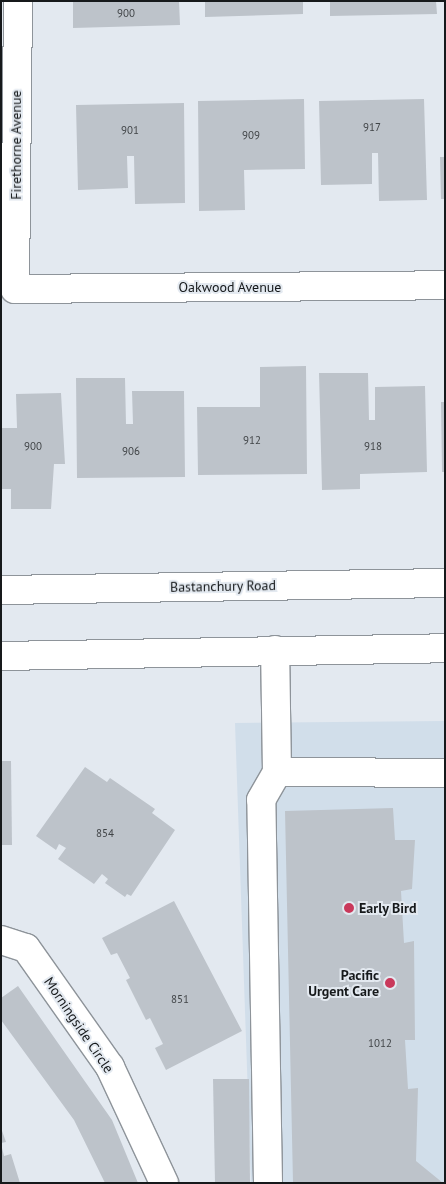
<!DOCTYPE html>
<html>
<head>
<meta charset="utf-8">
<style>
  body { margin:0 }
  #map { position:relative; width:446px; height:1184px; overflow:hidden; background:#e3e9f0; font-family:"PT Sans",sans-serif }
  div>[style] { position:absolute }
  .built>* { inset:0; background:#d1deea }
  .building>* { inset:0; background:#bdc3ca }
  .roads { filter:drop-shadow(1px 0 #8e949a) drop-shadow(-1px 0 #8e949a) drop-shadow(0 1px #8e949a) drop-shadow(0 -1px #8e949a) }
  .minor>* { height:28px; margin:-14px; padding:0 14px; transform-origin:14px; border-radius:14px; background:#fff }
  .major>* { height:28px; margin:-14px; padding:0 14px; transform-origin:14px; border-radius:14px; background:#fff }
  .dots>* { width:14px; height:14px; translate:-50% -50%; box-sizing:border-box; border:2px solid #e3e9f0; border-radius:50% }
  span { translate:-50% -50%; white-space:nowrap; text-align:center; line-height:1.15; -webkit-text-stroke:4px #e3e9f0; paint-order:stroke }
  .number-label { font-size:11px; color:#404447 }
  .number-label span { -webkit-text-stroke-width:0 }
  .street-label { font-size:14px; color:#16191b }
  .poi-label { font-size:14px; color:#16191b; font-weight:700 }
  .left { translate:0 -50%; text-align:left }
  .right { translate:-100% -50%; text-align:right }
  .frame { position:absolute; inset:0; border:2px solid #16191b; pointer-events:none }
</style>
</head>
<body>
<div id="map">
  <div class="built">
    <div style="clip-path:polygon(445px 721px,445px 1183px,251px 1183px,235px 723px)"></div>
  </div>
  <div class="building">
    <div style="clip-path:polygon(73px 1px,179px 1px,180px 25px,73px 28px)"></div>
    <div style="clip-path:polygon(205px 1px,303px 1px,303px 14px,205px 17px)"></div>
    <div style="clip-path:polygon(330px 1px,436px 1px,437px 14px,330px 16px)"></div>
    <div style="clip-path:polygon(304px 99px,305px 169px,244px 170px,245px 210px,199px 211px,198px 101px)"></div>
    <div style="clip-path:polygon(424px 99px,427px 200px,379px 201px,378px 153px,372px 153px,372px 184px,321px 185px,319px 101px)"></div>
    <div style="clip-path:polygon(184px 103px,185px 203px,135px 204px,134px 156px,127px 156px,128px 188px,78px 190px,76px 105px)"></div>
    <div style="clip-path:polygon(440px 157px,445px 157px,445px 199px,441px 199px)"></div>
    <div style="clip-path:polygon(306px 366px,307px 474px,198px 475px,197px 407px,260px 407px,260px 367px)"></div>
    <div style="clip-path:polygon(319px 373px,368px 373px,369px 420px,375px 420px,375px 387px,425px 386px,427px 472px,360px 474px,360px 489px,322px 490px)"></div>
    <div style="clip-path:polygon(76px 378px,125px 378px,126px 424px,133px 424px,132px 391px,184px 391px,185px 477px,77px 478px)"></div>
    <div style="clip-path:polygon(61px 393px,65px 464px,54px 464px,51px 509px,11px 509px,11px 489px,1px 489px,1px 428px,17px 428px,16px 394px)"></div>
    <div style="clip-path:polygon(441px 402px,445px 402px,445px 472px,442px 472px)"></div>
    <div style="clip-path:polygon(1px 761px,11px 761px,12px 845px,1px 845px)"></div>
    <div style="clip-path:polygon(85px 767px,107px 782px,110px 778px,155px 809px,152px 813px,175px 830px,131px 896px,127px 894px,125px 897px,105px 883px,108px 879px,102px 874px,94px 884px,58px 859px,66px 848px,59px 844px,56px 850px,36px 836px)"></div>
    <div style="clip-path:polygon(393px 808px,395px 840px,415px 840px,412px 889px,401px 891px,404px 943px,414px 941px,415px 1040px,405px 1040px,408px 1089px,418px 1088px,416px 1161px,443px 1183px,293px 1183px,285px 811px)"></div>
    <div style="clip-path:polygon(174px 901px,242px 1031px,166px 1070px,155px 1048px,163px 1044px,150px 1018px,146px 1020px,126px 980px,130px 978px,117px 953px,111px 955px,102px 938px)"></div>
    <div style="clip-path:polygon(18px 986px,112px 1120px,138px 1183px,105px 1183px,74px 1120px,1px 1020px,1px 998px)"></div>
    <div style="clip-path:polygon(213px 1079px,249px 1079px,250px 1183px,215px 1183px)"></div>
    <div style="clip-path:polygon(1px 1128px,6px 1142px,1px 1143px)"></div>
    <div style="clip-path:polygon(2px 1148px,4px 1156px,11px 1154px,20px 1183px,1px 1183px)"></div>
  </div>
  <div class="roads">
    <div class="minor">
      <div style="left:18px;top:1px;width:288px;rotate:90.6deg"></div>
      <div style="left:15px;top:289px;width:430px;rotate:-0.5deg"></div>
      <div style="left:277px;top:772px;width:168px;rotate:0.3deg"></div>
      <div style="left:1px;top:940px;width:26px;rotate:18deg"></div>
      <div style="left:26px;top:948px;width:146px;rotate:54.8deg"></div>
      <div style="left:110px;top:1067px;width:128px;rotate:65deg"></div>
      <div style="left:268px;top:1183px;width:383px;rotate:-91deg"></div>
      <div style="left:261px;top:800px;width:32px;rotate:-60deg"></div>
      <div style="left:277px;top:772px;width:122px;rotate:-90.9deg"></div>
    </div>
    <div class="major">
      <div style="left:1px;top:590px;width:444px;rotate:-0.9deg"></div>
      <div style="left:1px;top:656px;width:444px;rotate:-1deg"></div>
    </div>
  </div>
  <div class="dots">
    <div style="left:349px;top:908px;background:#c9395b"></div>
    <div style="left:390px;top:983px;background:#c9395b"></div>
  </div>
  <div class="number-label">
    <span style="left:126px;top:13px">900</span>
    <span style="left:372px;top:127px">917</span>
    <span style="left:130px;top:130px">901</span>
    <span style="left:251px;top:135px">909</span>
    <span style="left:252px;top:440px">912</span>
    <span style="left:33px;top:446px">900</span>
    <span style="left:373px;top:446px">918</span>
    <span style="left:131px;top:451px">906</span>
    <span style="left:105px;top:833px">854</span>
    <span style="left:180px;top:999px">851</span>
    <span style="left:380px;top:1043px">1012</span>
  </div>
  <div class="street-label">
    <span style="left:16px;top:145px;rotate:-90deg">Firethorne Avenue</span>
    <span style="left:230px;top:287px">Oakwood Avenue</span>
    <span style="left:223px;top:586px;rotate:-1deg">Bastanchury Road</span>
    <span style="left:79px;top:1025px;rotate:56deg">Morningside Circle</span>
  </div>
  <div class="poi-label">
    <span class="left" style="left:359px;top:908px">Early Bird</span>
    <span class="right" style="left:379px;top:983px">Pacific<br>Urgent Care</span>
  </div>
  <div class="frame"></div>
</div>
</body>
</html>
